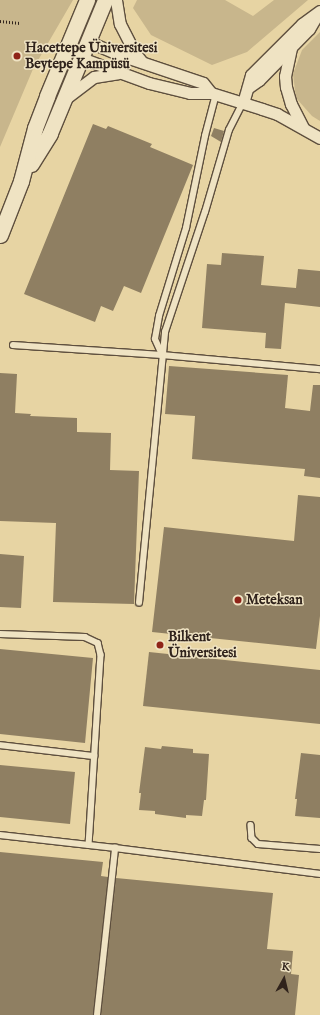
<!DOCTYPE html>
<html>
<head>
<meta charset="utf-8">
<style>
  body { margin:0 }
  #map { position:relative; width:320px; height:1015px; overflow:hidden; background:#e7d4a3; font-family:"IM FELL English",serif }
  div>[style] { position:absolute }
  .green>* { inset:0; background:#c8b68c }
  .building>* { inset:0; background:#8f7f62 }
  .path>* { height:2.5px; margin-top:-1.25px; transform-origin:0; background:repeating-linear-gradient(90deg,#30231c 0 1px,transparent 0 3px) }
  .roads { filter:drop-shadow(1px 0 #5e4f3e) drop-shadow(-1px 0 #5e4f3e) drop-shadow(0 1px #5e4f3e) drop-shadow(0 -1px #5e4f3e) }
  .service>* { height:5.5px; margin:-2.75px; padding:0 2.75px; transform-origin:2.75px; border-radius:2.75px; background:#efe3c3 }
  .minor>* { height:11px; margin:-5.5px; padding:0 5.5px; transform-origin:5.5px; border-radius:5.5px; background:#efe3c3 }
  .secondary>* { height:15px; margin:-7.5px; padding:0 7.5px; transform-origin:7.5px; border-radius:7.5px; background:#efe3c3 }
  .dots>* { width:11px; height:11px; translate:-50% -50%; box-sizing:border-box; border:2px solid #efe3c3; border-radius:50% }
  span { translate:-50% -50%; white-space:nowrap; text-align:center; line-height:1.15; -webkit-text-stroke:3px #efe3c3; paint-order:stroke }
  .poi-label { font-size:14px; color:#30231c; font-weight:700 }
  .left { translate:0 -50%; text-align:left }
  .north { position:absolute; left:264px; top:959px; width:40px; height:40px; -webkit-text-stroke:3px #efe3c3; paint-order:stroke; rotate:8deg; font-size:11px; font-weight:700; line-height:16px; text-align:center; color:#30231c }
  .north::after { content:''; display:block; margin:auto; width:14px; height:18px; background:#30231c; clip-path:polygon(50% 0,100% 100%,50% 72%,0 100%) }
</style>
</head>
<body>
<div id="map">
  <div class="green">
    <div style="clip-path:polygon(0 0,73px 0,33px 69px,0 147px)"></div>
    <div style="clip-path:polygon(137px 0,225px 0,253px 16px,274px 0,308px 0,247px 52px,212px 65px,151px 35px,133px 8px)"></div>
    <div style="clip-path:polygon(320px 32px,320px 121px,312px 116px,296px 98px,293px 74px,302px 50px)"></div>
  </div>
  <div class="building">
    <div style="clip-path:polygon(93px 124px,106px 129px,108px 126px,152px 144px,150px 147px,193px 165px,141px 293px,124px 286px,113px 311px,101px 306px,95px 322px,24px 294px)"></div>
    <div style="clip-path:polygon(214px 128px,224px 131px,221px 142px,211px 136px)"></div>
    <div style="clip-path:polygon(222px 253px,264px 256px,261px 285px,296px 288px,298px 269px,320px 271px,320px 307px,285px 303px,281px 349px,265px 348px,266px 333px,202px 328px,207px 264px,221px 265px)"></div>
    <div style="clip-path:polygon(169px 366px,288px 375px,285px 408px,310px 411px,313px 385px,320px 385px,320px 478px,304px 476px,305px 469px,192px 459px,195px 416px,165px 414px)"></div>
    <div style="clip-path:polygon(0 373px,17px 374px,15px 413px,31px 414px,30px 416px,77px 418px,77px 432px,111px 433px,110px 470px,139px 471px,134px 604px,53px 602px,56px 523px,0 521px)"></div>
    <div style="clip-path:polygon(298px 495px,320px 497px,320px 616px,316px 649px,152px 632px,164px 527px,294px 541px)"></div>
    <div style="clip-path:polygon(0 554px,24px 556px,21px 608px,0 607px)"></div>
    <div style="clip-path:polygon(0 649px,93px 658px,85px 743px,0 734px)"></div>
    <div style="clip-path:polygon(149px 652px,320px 670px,320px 724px,143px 706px)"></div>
    <div style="clip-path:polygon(162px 746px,193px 749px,193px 753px,209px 754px,206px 800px,204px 800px,202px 816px,186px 815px,186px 818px,155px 814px,155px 811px,139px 810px,141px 793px,139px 793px,145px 747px,161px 749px)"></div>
    <div style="clip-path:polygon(301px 753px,320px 755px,320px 818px,295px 816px,297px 799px,295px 799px)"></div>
    <div style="clip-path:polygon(0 765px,75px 772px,70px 824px,0 817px)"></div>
    <div style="clip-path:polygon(0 852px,103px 862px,101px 876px,108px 877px,93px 1015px,0 1015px)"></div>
    <div style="clip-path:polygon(116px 878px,273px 893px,267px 949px,293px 951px,291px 974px,299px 975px,295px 1015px,101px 1015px)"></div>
  </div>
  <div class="path">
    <div style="left:0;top:21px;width:20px;rotate:6deg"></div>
  </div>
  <div class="roads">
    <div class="service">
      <div style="left:13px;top:345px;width:149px;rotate:3.8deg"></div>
      <div style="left:162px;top:355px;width:159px;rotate:5.1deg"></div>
      <div style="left:162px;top:355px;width:17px;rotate:-114deg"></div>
      <div style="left:155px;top:339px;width:23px;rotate:-80deg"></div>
      <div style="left:159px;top:316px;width:92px;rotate:-72.9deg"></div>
      <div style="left:186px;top:228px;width:94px;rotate:-78.3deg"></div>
      <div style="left:205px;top:136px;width:43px;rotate:-75.3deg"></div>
      <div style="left:139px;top:603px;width:272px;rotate:-84.5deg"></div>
      <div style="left:165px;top:332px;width:126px;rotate:-71.6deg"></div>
      <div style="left:205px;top:212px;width:85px;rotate:-73.7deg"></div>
      <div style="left:229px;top:130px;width:30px;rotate:-63deg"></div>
      <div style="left:0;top:634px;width:85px;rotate:2deg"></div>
      <div style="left:85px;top:637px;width:14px;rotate:25deg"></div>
      <div style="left:98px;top:643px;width:12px;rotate:76deg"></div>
      <div style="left:101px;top:655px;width:190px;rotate:93.6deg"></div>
      <div style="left:0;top:745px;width:95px;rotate:6.7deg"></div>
      <div style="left:251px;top:825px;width:13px;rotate:86deg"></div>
      <div style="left:252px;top:838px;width:8px;rotate:45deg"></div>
      <div style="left:258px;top:844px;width:62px;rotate:4.6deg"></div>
      <div style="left:0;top:835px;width:116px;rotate:6.4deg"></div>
      <div style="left:115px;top:848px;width:207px;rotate:7.2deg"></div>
      <div style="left:97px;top:1015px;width:168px;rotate:-83.8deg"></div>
    </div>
    <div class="minor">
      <div style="left:116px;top:0;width:24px;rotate:81deg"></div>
      <div style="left:120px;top:24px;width:31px;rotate:63deg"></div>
      <div style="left:134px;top:52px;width:13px;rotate:51deg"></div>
      <div style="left:87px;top:41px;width:39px;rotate:23deg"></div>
      <div style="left:123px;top:56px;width:84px;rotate:18.6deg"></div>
      <div style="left:203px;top:83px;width:13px;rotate:51deg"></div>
      <div style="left:291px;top:48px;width:29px;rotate:102deg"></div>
      <div style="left:285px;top:76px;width:11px;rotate:85deg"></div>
      <div style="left:286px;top:87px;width:18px;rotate:74deg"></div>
      <div style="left:291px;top:104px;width:27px;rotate:63deg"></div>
      <div style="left:81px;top:58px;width:72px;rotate:20.2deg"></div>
      <div style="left:149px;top:83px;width:42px;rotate:13.7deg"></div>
      <div style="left:190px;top:93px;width:21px"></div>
      <div style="left:211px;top:93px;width:53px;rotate:17.4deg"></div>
      <div style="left:262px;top:109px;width:16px;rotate:18deg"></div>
      <div style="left:277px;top:114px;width:49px;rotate:29.2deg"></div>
      <div style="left:249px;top:87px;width:12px;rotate:-35deg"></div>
      <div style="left:259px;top:80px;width:71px;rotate:-45.6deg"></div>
      <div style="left:309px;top:29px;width:16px;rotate:-60deg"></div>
      <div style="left:66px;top:98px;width:35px;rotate:-37deg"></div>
      <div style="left:94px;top:77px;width:24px;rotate:-9deg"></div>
      <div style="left:243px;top:103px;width:29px;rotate:-74deg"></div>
      <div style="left:251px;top:75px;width:72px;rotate:-45deg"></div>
      <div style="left:302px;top:24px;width:22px;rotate:-36deg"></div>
    </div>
    <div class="secondary">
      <div style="left:31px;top:164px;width:36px;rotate:-58deg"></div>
      <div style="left:50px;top:133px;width:144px;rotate:-67.5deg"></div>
      <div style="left:0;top:235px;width:58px;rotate:-68.7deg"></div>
      <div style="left:21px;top:181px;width:55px;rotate:-75.2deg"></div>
      <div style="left:35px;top:128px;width:34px;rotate:-69deg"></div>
      <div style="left:47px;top:96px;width:104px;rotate:-67.4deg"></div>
    </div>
  </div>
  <div class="dots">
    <div style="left:17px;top:56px;background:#8f2418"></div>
    <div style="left:238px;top:600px;background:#8f2418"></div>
    <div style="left:160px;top:645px;background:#8f2418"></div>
  </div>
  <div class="poi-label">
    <span class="left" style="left:25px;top:56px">Hacettepe Üniversitesi<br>Beytepe Kampüsü</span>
    <span class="left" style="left:246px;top:600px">Meteksan</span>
    <span class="left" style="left:168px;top:645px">Bilkent<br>Üniversitesi</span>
  </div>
  <div class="north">K</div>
</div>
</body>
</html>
